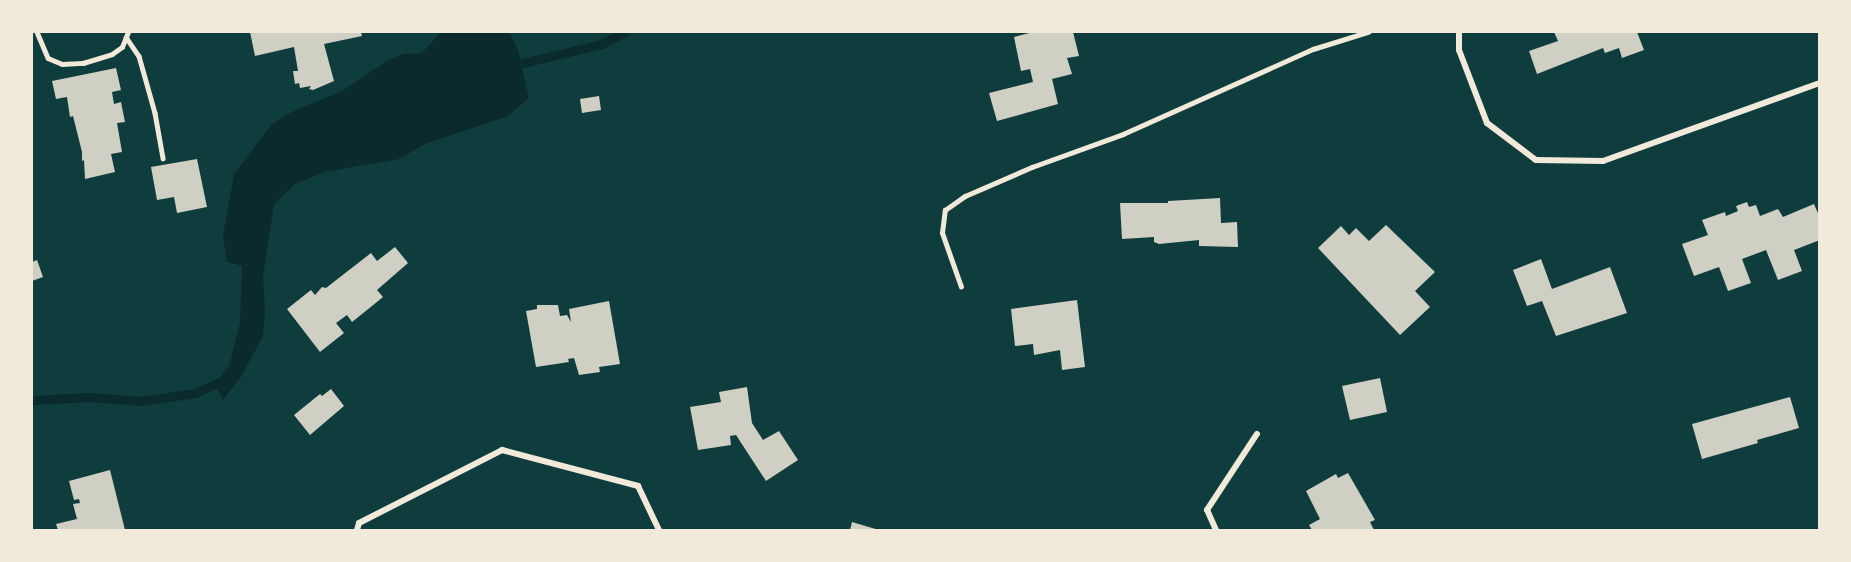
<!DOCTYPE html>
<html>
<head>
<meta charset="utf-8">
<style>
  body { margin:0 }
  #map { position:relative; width:1851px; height:562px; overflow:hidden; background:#0f3d3e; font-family:Arial,sans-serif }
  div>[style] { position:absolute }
  .water>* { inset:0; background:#0a2a2b }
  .stream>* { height:9px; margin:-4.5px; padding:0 4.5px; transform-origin:4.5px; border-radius:4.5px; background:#0a2a2b }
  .building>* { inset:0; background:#cfcfc3 }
  .service>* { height:4.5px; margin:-2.25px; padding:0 2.25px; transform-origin:2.25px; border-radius:2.25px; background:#f1e9da }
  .minor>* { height:6px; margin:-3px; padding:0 3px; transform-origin:3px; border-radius:3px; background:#f1e9da }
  span { translate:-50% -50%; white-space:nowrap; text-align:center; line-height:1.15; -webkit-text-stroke:4.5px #f1e9da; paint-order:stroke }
  .frame { position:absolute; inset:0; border:33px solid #f1e9da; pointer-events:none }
</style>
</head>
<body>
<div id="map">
  <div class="water">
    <div style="clip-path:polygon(441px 32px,509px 32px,518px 50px,529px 98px,508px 116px,425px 144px,399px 159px,325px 172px,295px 184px,274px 204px,263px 276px,265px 312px,263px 336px,241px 377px,223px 400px,215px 384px,229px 366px,240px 322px,242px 266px,227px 262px,223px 236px,234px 174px,272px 124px,292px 112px,342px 91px,385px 62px,403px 54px,422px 53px)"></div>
  </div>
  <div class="stream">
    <div style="left:510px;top:66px;width:95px;rotate:-13.4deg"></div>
    <div style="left:602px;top:44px;width:26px;rotate:-28deg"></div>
    <div style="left:32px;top:400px;width:58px;rotate:-3deg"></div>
    <div style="left:90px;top:397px;width:51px;rotate:4.5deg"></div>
    <div style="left:141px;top:401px;width:55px;rotate:-8.4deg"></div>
    <div style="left:195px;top:393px;width:34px;rotate:-24deg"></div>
  </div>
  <div class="building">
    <div style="clip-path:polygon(250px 32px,361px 32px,362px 36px,324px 44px,334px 81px,313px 90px,309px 89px,311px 86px,300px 88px,299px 83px,295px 84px,293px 71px,298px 71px,294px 47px,255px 56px)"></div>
    <div style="clip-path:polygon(1033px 32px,1073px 32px,1079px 56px,1067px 58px,1072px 74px,1052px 79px,1058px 104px,997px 121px,989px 93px,1033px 82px,1030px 69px,1021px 71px,1014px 37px)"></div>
    <div style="clip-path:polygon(1554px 32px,1637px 32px,1644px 50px,1622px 58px,1619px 48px,1605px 53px,1603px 48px,1537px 74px,1529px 51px,1558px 41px)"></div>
    <div style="clip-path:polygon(116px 68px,121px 90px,112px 92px,114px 104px,121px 102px,125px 122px,117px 123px,122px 152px,111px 154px,115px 172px,85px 179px,84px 160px,82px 161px,82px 152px,73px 116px,70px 117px,67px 97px,56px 99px,52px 81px)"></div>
    <div style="clip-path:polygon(599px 96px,601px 110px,582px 113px,580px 99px)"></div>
    <div style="clip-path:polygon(197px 159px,207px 207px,177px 213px,174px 197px,157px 200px,151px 167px)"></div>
    <div style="clip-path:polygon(1220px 198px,1221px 223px,1237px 222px,1238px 247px,1199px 246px,1199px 240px,1159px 244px,1154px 242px,1154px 237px,1122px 239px,1120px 203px,1168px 203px,1168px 201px)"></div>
    <div style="clip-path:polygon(1747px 202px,1749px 207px,1756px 205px,1760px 216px,1778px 209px,1783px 217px,1814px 204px,1820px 218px,1820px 240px,1794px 250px,1802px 271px,1778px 280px,1766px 250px,1742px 259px,1751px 283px,1728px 291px,1719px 267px,1694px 276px,1682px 244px,1708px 235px,1702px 220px,1725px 212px,1726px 216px,1738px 211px,1736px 206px)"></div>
    <div style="clip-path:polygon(1386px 225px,1435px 272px,1415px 291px,1430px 307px,1400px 335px,1318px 248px,1341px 226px,1349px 235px,1356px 228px,1369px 241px)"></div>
    <div style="clip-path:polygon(395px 247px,408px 263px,377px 290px,383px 297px,372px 306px,352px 322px,347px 315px,336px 323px,344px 333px,320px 352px,287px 309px,311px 290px,315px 295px,322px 287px,326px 288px,371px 253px,377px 261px)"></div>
    <div style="clip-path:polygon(1541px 259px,1552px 289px,1610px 267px,1627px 313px,1556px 336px,1542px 301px,1527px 306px,1513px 270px)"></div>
    <div style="clip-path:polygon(37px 260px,43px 277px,32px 281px,32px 262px)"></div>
    <div style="clip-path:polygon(1077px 300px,1085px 367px,1062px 370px,1060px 350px,1034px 355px,1033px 344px,1015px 346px,1011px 309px)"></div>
    <div style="clip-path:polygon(609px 301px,620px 364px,599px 367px,600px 372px,579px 375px,574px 358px,568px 359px,569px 362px,536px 367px,526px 311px,537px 309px,537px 305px,558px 305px,560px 316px,567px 315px,571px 322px,569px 309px)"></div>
    <div style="clip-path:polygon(1380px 378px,1387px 412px,1350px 420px,1342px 386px)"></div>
    <div style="clip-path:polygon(747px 387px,752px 423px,763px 440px,779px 431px,798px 460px,766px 481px,736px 435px,730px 436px,731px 445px,698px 450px,690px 407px,721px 402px,719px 392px)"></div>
    <div style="clip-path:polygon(331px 389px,344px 406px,310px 435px,294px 415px,320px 394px,322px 396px)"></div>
    <div style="clip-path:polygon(1790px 397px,1799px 428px,1757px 440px,1758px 443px,1702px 459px,1692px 424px)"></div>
    <div style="clip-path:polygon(110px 470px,125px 530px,58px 530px,56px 524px,77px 519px,73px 504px,80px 503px,79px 499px,74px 500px,69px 481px)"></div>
    <div style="clip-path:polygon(1348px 473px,1375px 520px,1370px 522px,1374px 530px,1312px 530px,1309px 525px,1320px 519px,1306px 491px,1336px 474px,1338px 478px)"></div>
    <div style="clip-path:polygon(852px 522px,879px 530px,850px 530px)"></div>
  </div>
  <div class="service">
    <div style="left:37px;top:32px;width:28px;rotate:67deg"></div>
    <div style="left:48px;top:58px;width:15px;rotate:23deg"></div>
    <div style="left:62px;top:64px;width:21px;rotate:-3deg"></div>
    <div style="left:83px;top:63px;width:30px;rotate:-17deg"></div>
    <div style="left:112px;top:54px;width:12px;rotate:-35deg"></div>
    <div style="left:122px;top:47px;width:16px;rotate:-68deg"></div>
    <div style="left:126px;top:37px;width:23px;rotate:56deg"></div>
    <div style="left:139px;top:56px;width:59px;rotate:74.3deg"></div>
    <div style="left:155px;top:113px;width:46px;rotate:79.9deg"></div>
    <div style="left:961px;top:287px;width:57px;rotate:-109.4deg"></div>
    <div style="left:942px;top:233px;width:23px;rotate:-83deg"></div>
    <div style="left:945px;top:210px;width:24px;rotate:-35deg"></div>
    <div style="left:965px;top:196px;width:73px;rotate:-23.4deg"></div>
    <div style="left:1032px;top:167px;width:97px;rotate:-19.9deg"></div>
    <div style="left:1123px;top:134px;width:208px;rotate:-24.1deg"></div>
    <div style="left:1313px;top:49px;width:58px;rotate:-17.2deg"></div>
  </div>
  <div class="minor">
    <div style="left:1459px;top:32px;width:18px;rotate:90deg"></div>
    <div style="left:1459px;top:50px;width:78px;rotate:69deg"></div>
    <div style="left:1487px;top:123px;width:61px;rotate:37.1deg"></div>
    <div style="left:1536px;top:160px;width:67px;rotate:0.9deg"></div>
    <div style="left:1603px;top:161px;width:231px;rotate:-19.8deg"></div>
    <div style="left:357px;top:530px;width:7px;rotate:-74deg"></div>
    <div style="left:359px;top:523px;width:161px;rotate:-27deg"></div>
    <div style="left:502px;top:450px;width:141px;rotate:14.8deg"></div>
    <div style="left:638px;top:486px;width:49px;rotate:64.5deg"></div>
    <div style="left:1216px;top:530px;width:22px;rotate:-114deg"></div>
    <div style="left:1207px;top:510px;width:91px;rotate:-56.7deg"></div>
  </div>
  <div class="frame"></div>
</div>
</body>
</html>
